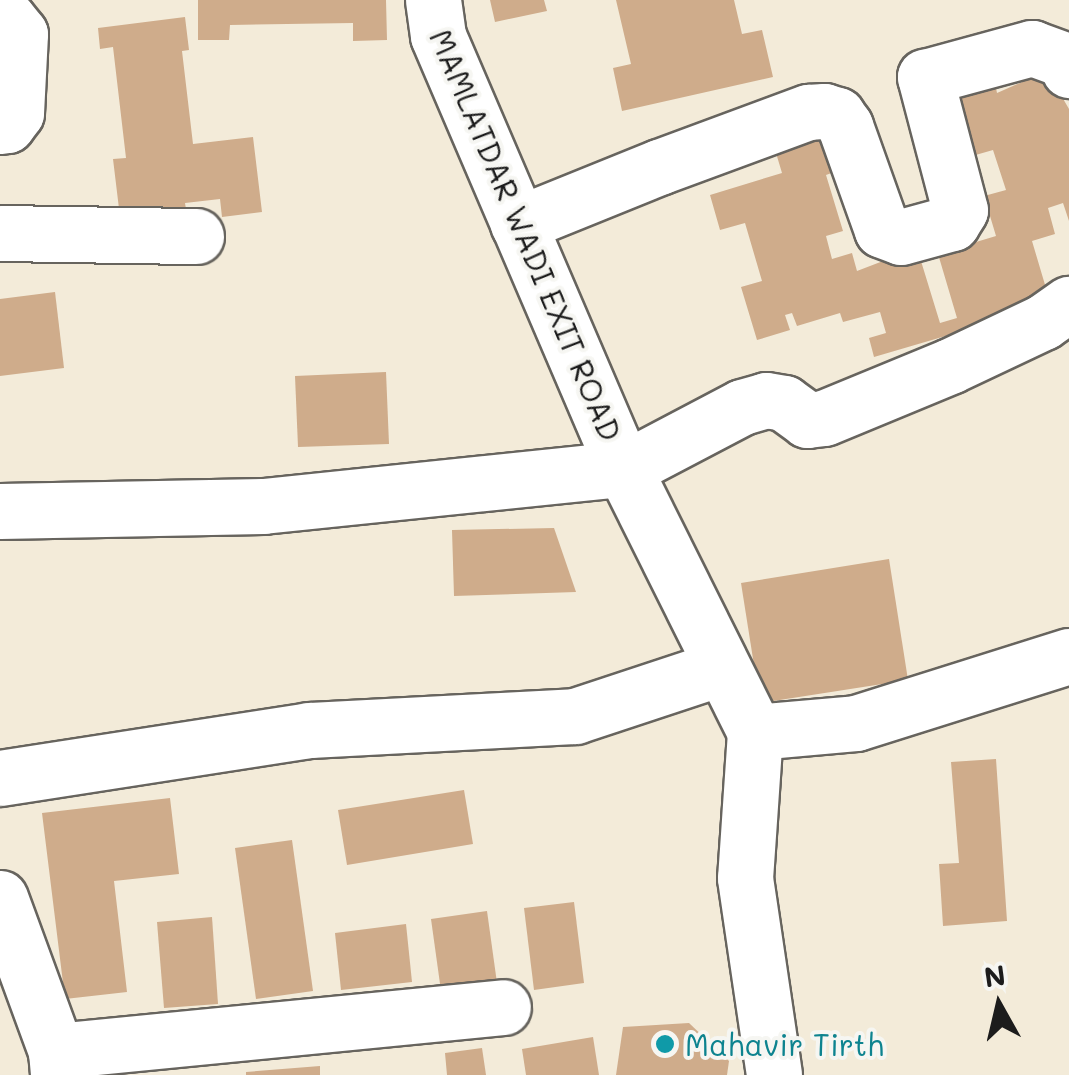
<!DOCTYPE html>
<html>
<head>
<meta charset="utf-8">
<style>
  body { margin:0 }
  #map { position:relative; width:1069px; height:1075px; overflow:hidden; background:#f3ebd9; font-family:Mali,sans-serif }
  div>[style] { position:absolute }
  .building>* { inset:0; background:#cfac8b }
  .roads { filter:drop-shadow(2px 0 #67645e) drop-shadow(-2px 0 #67645e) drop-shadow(0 2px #67645e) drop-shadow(0 -2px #67645e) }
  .minor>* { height:55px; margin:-27.5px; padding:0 27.5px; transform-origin:27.5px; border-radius:27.5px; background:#fff }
  .dots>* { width:28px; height:28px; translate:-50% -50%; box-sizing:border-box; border:5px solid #f6f6f2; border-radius:50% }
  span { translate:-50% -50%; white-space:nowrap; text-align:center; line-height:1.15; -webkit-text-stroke:8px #f6f6f2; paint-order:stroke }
  .street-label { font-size:30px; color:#1c1c1c }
  .culture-label { font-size:30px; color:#0d838f }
  .left { translate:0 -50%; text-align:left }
  .north { position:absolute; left:949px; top:955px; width:100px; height:100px; -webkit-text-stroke:8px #f6f6f2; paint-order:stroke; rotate:352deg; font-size:28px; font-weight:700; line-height:40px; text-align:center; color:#1c1c1c }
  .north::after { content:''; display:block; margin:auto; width:35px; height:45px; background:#1c1c1c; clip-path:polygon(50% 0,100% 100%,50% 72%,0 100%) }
</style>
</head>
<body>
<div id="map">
  <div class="building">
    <div style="clip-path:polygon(198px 0,386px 0,387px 40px,353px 41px,353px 23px,230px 25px,229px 40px,198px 40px)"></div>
    <div style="clip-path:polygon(490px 0,544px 0,547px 11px,495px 22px)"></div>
    <div style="clip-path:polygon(616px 0,734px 0,742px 34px,762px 30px,773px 77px,622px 111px,613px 68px,631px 64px)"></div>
    <div style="clip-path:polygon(185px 17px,189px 50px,182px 51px,193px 144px,253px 137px,262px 212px,222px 217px,220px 199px,185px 203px,186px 209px,120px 217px,113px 159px,126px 158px,113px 47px,100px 49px,98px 28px)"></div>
    <div style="clip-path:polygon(1047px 71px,1069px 109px,1069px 221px,1063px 203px,1048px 208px,1055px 234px,1032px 241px,1051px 305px,874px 357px,869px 338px,886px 333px,880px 312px,843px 322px,840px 313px,797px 326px,792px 313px,785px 315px,790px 330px,757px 340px,741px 287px,762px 281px,745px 223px,720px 230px,710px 195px,782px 173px,776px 153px,827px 137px,837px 171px,826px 175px,843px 231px,826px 236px,832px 259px,852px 253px,857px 271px,917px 248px,940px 323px,957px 318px,933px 237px,961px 229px,966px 245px,996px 236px,984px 196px,1006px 190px,993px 150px,972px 156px,945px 98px,995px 83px,997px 93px)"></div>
    <div style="clip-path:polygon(55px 292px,64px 368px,0 376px,0 299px)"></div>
    <div style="clip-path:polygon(386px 372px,389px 444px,298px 447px,295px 376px)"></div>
    <div style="clip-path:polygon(554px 528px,576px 592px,454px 596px,452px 530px)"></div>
    <div style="clip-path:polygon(889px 559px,908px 680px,760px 703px,741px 583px)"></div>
    <div style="clip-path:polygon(996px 759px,1007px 921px,943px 926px,939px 864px,959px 863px,951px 762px)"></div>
    <div style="clip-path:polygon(464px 790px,473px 844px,347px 865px,338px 810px)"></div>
    <div style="clip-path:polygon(170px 798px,179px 874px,114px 881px,127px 992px,65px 999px,42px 813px)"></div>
    <div style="clip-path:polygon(292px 840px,313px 991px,256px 999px,235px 848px)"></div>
    <div style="clip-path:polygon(574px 902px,584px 983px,534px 990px,524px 908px)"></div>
    <div style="clip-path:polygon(487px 911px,497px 983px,441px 991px,431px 919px)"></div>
    <div style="clip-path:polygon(212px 917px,218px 1004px,164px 1008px,157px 922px)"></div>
    <div style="clip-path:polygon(406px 924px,412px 982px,341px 990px,335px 933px)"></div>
    <div style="clip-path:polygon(689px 1023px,729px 1061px,727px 1075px,616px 1075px,623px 1027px)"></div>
    <div style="clip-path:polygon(593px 1037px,599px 1075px,526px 1075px,522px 1049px)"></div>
    <div style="clip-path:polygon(482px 1048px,486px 1075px,447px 1075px,445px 1053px)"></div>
    <div style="clip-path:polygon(320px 1066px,320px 1075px,246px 1075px,246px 1072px)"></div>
  </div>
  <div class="roads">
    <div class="minor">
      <div style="left:433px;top:0;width:36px;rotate:82deg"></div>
      <div style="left:438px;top:36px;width:471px;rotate:66.8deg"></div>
      <div style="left:624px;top:469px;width:294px;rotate:63.5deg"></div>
      <div style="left:755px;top:732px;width:146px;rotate:93.9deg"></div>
      <div style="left:745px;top:878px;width:199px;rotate:81.6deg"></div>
      <div style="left:0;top:20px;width:8px;rotate:-7deg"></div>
      <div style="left:8px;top:19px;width:19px;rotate:51deg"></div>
      <div style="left:20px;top:34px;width:79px;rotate:92.9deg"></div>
      <div style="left:16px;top:113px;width:15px;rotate:127deg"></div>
      <div style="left:7px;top:125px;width:7px;rotate:172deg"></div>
      <div style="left:518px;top:224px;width:152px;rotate:-22deg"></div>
      <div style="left:659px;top:167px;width:159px;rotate:-20.3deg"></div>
      <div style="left:808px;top:112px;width:16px;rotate:-4deg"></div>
      <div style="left:824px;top:111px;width:14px;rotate:17deg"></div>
      <div style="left:837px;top:115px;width:14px;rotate:54deg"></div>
      <div style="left:845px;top:126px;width:110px;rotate:70.4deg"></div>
      <div style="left:882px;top:230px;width:20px;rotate:20deg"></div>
      <div style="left:901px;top:237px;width:53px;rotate:-15.4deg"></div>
      <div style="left:952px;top:223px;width:15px;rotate:-58deg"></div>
      <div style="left:960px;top:210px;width:138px;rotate:-104.7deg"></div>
      <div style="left:925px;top:77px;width:111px;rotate:-15.2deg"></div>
      <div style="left:1032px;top:48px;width:35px;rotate:20deg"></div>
      <div style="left:1065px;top:60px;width:11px;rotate:68deg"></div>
      <div style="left:0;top:233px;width:196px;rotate:0.9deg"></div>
      <div style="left:0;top:511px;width:263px;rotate:-1.1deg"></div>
      <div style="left:263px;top:506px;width:363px;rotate:-5.9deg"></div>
      <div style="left:624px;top:469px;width:133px;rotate:-27.7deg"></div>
      <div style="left:742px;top:407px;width:25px;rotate:-16deg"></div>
      <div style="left:766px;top:400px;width:18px;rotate:9deg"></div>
      <div style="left:784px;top:403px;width:29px;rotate:36deg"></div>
      <div style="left:807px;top:420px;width:17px;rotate:-7deg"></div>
      <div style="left:824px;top:418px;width:136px;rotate:-22.4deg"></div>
      <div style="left:950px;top:366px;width:103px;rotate:-25.3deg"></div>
      <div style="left:1043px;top:322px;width:32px;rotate:-35deg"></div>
      <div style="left:755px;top:732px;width:101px;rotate:-5.1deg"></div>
      <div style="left:856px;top:723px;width:223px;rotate:-17.5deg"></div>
      <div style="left:0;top:778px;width:313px;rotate:-8.8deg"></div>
      <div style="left:309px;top:730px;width:266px;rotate:-3deg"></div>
      <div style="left:575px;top:716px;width:153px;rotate:-18.3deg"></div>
      <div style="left:0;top:898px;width:163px;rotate:69.9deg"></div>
      <div style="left:56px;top:1051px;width:24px;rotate:85deg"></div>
      <div style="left:56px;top:1051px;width:449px;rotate:-5.6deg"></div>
    </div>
  </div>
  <div class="dots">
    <div style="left:665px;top:1044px;background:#0f9aa8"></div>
  </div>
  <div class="street-label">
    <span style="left:526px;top:235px;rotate:67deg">MAMLATDAR WADI EXIT ROAD</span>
  </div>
  <div class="culture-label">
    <span class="left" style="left:685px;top:1044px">Mahavir Tirth</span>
  </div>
  <div class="north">N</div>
</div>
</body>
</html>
